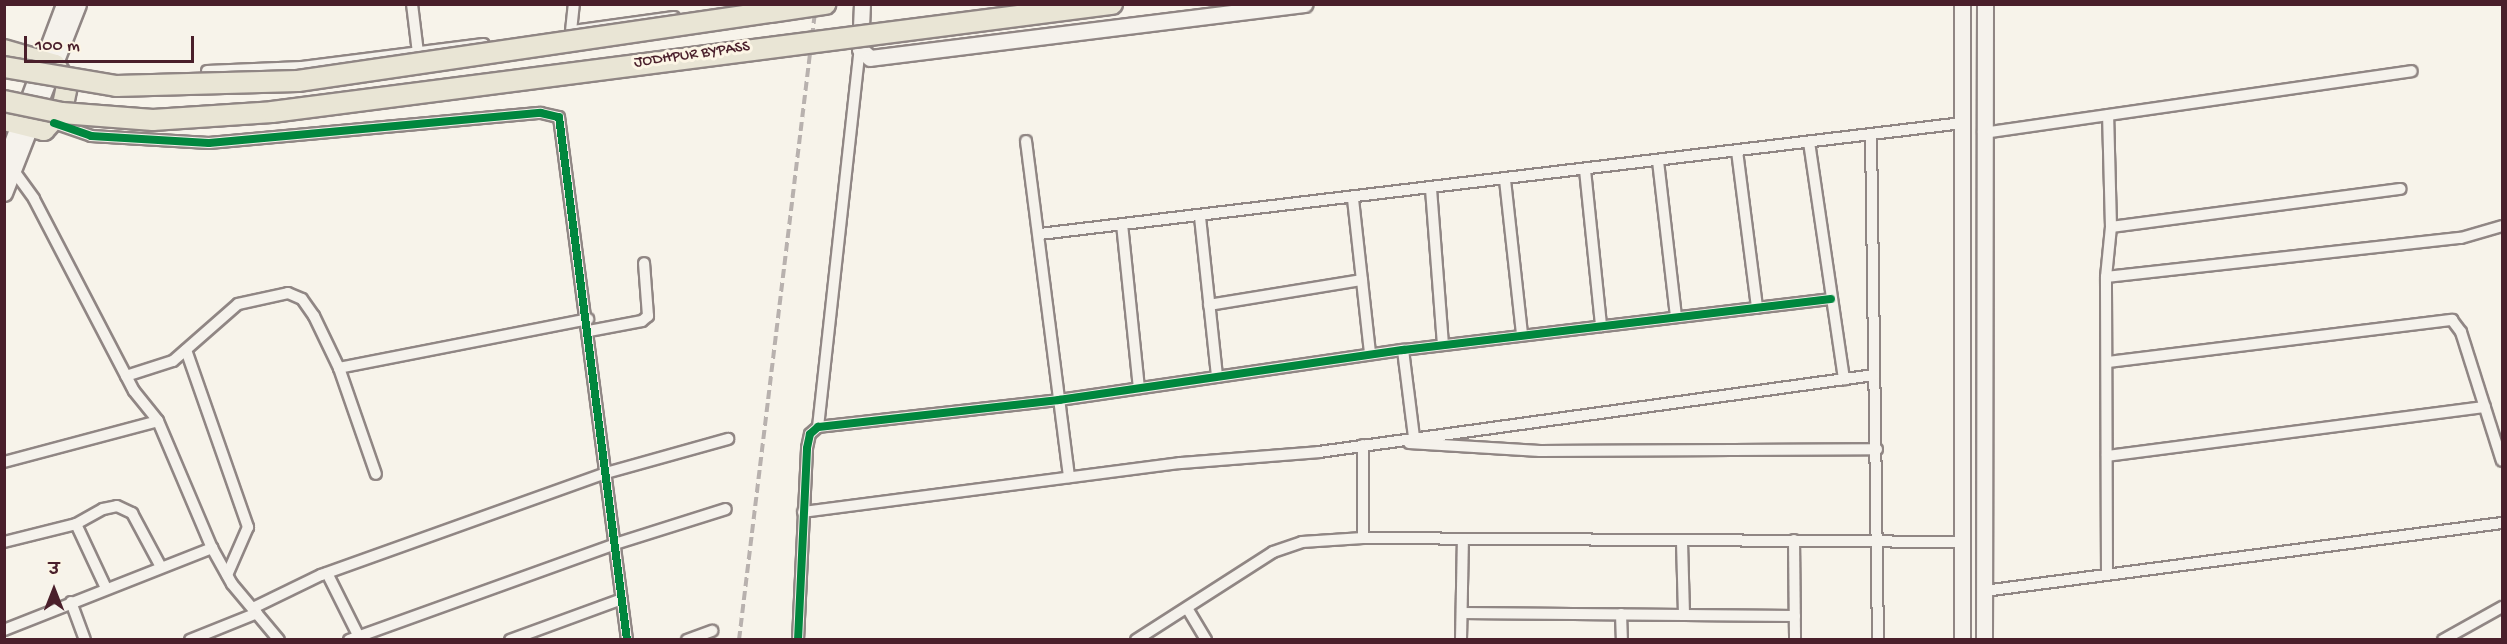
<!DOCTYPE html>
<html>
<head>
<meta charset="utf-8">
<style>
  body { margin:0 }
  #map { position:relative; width:2507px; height:644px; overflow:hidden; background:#f7f3ea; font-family:"Gochi Hand","Playpen Sans Deva",sans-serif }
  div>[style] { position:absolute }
  .roads { filter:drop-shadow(2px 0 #908684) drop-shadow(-2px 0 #908684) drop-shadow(0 2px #908684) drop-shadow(0 -2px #908684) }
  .street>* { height:10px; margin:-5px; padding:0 5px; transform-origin:5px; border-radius:5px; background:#f5f2ec }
  .secondary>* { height:15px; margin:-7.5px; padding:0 7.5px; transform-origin:7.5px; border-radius:7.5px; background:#f5f2ec }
  .highway>* { height:20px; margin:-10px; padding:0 10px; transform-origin:10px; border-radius:10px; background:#e9e5d5 }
  .rail>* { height:4px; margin-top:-2px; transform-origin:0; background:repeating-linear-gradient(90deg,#b8b1ae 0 9px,transparent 0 13.5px) }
  .bridges { filter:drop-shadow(2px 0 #908684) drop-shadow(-2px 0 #908684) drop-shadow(0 2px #908684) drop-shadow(0 -2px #908684) }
  .highway-bridge>* { height:20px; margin:-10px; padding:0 10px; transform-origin:10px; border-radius:10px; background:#e9e5d5 }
  .cycleway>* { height:8px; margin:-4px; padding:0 4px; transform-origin:4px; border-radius:4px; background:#00873e }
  span { translate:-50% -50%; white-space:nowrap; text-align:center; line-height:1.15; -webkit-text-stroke:6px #fcf5e5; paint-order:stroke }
  .street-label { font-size:16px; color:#4a1f2b }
  .frame { position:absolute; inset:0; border:6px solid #4a1f2b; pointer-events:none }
  .north { position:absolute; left:24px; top:560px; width:60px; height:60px; -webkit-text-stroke:4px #fcf5e5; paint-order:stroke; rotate:0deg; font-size:16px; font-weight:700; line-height:24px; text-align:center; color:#4a1f2b }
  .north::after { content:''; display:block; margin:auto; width:21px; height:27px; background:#4a1f2b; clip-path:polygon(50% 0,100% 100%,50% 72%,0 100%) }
  .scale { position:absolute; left:24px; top:36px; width:170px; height:27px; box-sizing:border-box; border:3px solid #4a1f2b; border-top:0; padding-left:8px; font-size:18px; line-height:21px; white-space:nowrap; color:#4a1f2b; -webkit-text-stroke:4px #fcf5e5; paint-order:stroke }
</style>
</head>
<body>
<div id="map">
  <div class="roads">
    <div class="street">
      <div style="left:412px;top:4px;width:49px;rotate:83deg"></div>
      <div style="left:571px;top:31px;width:27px;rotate:-84deg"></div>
      <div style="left:573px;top:31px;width:102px;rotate:-7.9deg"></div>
      <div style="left:207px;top:71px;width:95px;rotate:-2.4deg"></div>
      <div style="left:302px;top:67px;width:183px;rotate:-7.2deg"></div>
      <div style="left:54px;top:123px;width:39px;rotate:19deg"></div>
      <div style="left:91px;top:136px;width:118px;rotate:3.4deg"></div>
      <div style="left:209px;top:143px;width:333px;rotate:-5.2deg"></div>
      <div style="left:541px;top:113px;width:18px;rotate:13deg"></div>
      <div style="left:559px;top:117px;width:527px;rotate:82.59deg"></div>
      <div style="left:1983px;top:133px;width:433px;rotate:-8.2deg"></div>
      <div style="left:1871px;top:134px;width:506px;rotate:89.21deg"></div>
      <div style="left:1026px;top:141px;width:339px;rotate:82.7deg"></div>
      <div style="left:1809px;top:142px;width:240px;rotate:81.6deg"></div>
      <div style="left:1737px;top:151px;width:158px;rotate:82.7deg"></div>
      <div style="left:1658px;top:161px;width:157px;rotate:83.4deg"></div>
      <div style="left:1585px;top:170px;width:157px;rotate:84.1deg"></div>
      <div style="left:14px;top:171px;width:34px;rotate:54deg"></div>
      <div style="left:34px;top:199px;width:216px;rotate:62.5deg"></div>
      <div style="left:134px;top:391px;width:38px;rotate:51deg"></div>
      <div style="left:158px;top:421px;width:138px;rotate:67deg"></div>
      <div style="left:212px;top:548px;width:41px;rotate:60.9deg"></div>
      <div style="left:232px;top:584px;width:73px;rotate:50deg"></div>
      <div style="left:1505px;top:180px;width:156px;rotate:83.7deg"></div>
      <div style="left:1431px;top:189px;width:156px;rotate:85.6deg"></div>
      <div style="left:1353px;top:199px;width:156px;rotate:83.7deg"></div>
      <div style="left:1200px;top:217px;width:161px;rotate:83.9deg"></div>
      <div style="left:1122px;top:224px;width:165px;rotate:84.1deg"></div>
      <div style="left:2111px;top:227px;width:292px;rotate:-7.5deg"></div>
      <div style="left:1040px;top:234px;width:930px;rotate:-6.86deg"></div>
      <div style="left:2106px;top:277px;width:357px;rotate:-6.3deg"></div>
      <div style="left:2461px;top:238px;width:43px;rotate:-16.3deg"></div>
      <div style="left:1209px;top:305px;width:155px;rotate:-9.3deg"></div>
      <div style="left:589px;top:331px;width:54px;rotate:-10.7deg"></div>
      <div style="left:642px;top:321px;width:8px;rotate:-40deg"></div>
      <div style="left:648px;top:316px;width:53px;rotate:-94.3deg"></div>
      <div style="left:186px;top:350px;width:188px;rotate:70.7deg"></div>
      <div style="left:248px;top:527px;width:52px;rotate:113.6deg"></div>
      <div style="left:1403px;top:350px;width:88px;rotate:82.8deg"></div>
      <div style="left:2108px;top:362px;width:347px;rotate:-7deg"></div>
      <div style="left:2452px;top:320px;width:15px;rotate:53deg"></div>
      <div style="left:2461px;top:332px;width:135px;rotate:72.4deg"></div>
      <div style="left:339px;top:368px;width:254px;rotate:-11.1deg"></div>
      <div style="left:126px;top:376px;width:49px;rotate:-17.7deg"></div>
      <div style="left:173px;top:361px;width:86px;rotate:-41.2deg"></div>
      <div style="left:238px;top:304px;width:51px;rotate:-12.4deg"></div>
      <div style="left:288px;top:293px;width:15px;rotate:23deg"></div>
      <div style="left:302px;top:299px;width:21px;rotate:55deg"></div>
      <div style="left:314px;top:316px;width:58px;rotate:64.3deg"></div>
      <div style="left:339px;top:368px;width:112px;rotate:70.8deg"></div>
      <div style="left:818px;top:427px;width:380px;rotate:-83.7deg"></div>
      <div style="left:1409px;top:443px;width:131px;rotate:3.5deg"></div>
      <div style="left:1540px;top:451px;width:337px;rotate:-0.3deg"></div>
      <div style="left:2107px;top:456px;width:381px;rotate:-7.4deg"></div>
      <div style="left:4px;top:462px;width:159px;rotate:-14.9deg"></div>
      <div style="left:803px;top:512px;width:380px;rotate:-7.4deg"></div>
      <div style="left:1180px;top:463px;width:139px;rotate:-4.5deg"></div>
      <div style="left:1319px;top:452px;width:560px;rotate:-7.9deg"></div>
      <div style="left:76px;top:524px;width:71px;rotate:64.9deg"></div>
      <div style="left:1363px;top:538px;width:93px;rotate:-90deg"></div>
      <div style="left:1794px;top:540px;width:100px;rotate:89.4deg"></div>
      <div style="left:4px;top:542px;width:74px;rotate:-14deg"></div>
      <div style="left:76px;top:524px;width:31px;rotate:-29deg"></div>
      <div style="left:103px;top:509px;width:14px;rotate:-12deg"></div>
      <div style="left:117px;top:506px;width:17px;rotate:25deg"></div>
      <div style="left:132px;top:513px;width:61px;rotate:61.8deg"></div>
      <div style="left:1682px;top:542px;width:71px;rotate:88.4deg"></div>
      <div style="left:327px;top:573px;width:69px;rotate:63.4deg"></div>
      <div style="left:2107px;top:574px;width:297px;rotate:-90.2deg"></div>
      <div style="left:2106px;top:277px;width:50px;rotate:-84.3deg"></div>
      <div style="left:2111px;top:227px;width:112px;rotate:-91.5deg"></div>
      <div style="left:1984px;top:591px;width:522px;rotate:-7.48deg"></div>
      <div style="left:71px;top:602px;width:40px;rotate:69.8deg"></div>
      <div style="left:253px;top:608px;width:76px;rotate:-25.9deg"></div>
      <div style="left:321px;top:575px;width:303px;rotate:-19.7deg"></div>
      <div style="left:606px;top:473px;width:127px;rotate:-15.6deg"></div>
      <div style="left:1187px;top:608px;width:37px;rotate:59deg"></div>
      <div style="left:1462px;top:613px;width:333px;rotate:0.5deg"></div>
      <div style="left:1621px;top:614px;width:26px;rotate:88deg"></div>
      <div style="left:4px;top:630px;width:224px;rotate:-21.5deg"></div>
      <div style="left:190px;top:640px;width:72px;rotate:-21.9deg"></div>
      <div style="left:349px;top:640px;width:283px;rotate:-19.8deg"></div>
      <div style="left:615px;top:544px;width:116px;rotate:-17.5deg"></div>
      <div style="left:510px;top:640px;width:119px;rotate:-20.1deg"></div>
      <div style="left:687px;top:640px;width:27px;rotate:-20deg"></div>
      <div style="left:798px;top:640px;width:192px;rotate:-87.3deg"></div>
      <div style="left:807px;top:448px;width:14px;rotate:-78deg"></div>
      <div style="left:810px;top:434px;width:11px;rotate:-41deg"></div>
      <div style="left:818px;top:427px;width:243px;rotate:-6.4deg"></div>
      <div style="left:1059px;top:400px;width:348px;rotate:-8.3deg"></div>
      <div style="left:1403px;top:350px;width:431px;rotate:-6.8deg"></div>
      <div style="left:1136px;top:640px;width:163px;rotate:-32.7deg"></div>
      <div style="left:1273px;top:552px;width:31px;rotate:-19deg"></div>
      <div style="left:1302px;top:542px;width:61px;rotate:-3.8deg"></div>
      <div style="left:1363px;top:538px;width:599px;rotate:0.38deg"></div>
      <div style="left:1461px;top:640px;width:101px;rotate:-88.9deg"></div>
      <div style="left:2443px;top:640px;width:68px;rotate:-29.2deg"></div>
    </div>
    <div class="secondary">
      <div style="left:862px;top:4px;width:45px;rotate:92.5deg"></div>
      <div style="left:860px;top:49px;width:13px;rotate:42deg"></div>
      <div style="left:870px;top:58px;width:438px;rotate:-7.1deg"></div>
      <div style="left:4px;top:164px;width:171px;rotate:-69.4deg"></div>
      <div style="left:4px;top:193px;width:203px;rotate:-68.6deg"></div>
      <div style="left:1962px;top:640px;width:636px;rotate:-90deg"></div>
      <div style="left:1984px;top:640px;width:636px;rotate:-89.91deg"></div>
    </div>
    <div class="highway">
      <div style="left:4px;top:50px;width:53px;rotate:16.4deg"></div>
      <div style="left:55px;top:65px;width:24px;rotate:60deg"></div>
      <div style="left:67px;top:86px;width:25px;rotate:102deg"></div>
      <div style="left:62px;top:110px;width:27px;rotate:132deg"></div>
      <div style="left:44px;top:130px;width:41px;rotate:-166deg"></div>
    </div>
  </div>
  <div class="rail">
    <div style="left:739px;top:640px;width:641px;rotate:-83.1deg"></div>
  </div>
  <div class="bridges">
    <div class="highway-bridge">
      <div style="left:4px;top:67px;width:114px;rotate:9.6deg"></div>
      <div style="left:116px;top:86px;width:182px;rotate:-1.6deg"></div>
      <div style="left:298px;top:81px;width:533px;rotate:-8.31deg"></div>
      <div style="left:4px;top:101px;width:59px;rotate:11.7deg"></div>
      <div style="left:62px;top:113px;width:91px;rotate:4.4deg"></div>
      <div style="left:153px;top:120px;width:119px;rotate:-3.8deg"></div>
      <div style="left:272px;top:112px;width:847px;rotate:-7.33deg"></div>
    </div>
  </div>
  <div class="cycleway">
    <div style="left:54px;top:123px;width:39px;rotate:19deg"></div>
    <div style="left:91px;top:136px;width:118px;rotate:3.4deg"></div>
    <div style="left:209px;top:143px;width:333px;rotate:-5.2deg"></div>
    <div style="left:541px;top:113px;width:18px;rotate:13deg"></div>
    <div style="left:559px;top:117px;width:527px;rotate:82.59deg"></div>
    <div style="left:798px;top:640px;width:192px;rotate:-87.3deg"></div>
    <div style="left:807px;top:448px;width:14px;rotate:-78deg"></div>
    <div style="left:810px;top:434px;width:11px;rotate:-41deg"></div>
    <div style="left:818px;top:427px;width:243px;rotate:-6.4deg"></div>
    <div style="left:1059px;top:400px;width:348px;rotate:-8.3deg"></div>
    <div style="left:1403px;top:350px;width:431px;rotate:-6.8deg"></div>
  </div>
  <div class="street-label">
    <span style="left:692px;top:56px;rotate:-8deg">JODHPUR BYPASS</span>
  </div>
  <div class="frame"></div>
  <div class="north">उ</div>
  <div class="scale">100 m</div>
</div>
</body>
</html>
